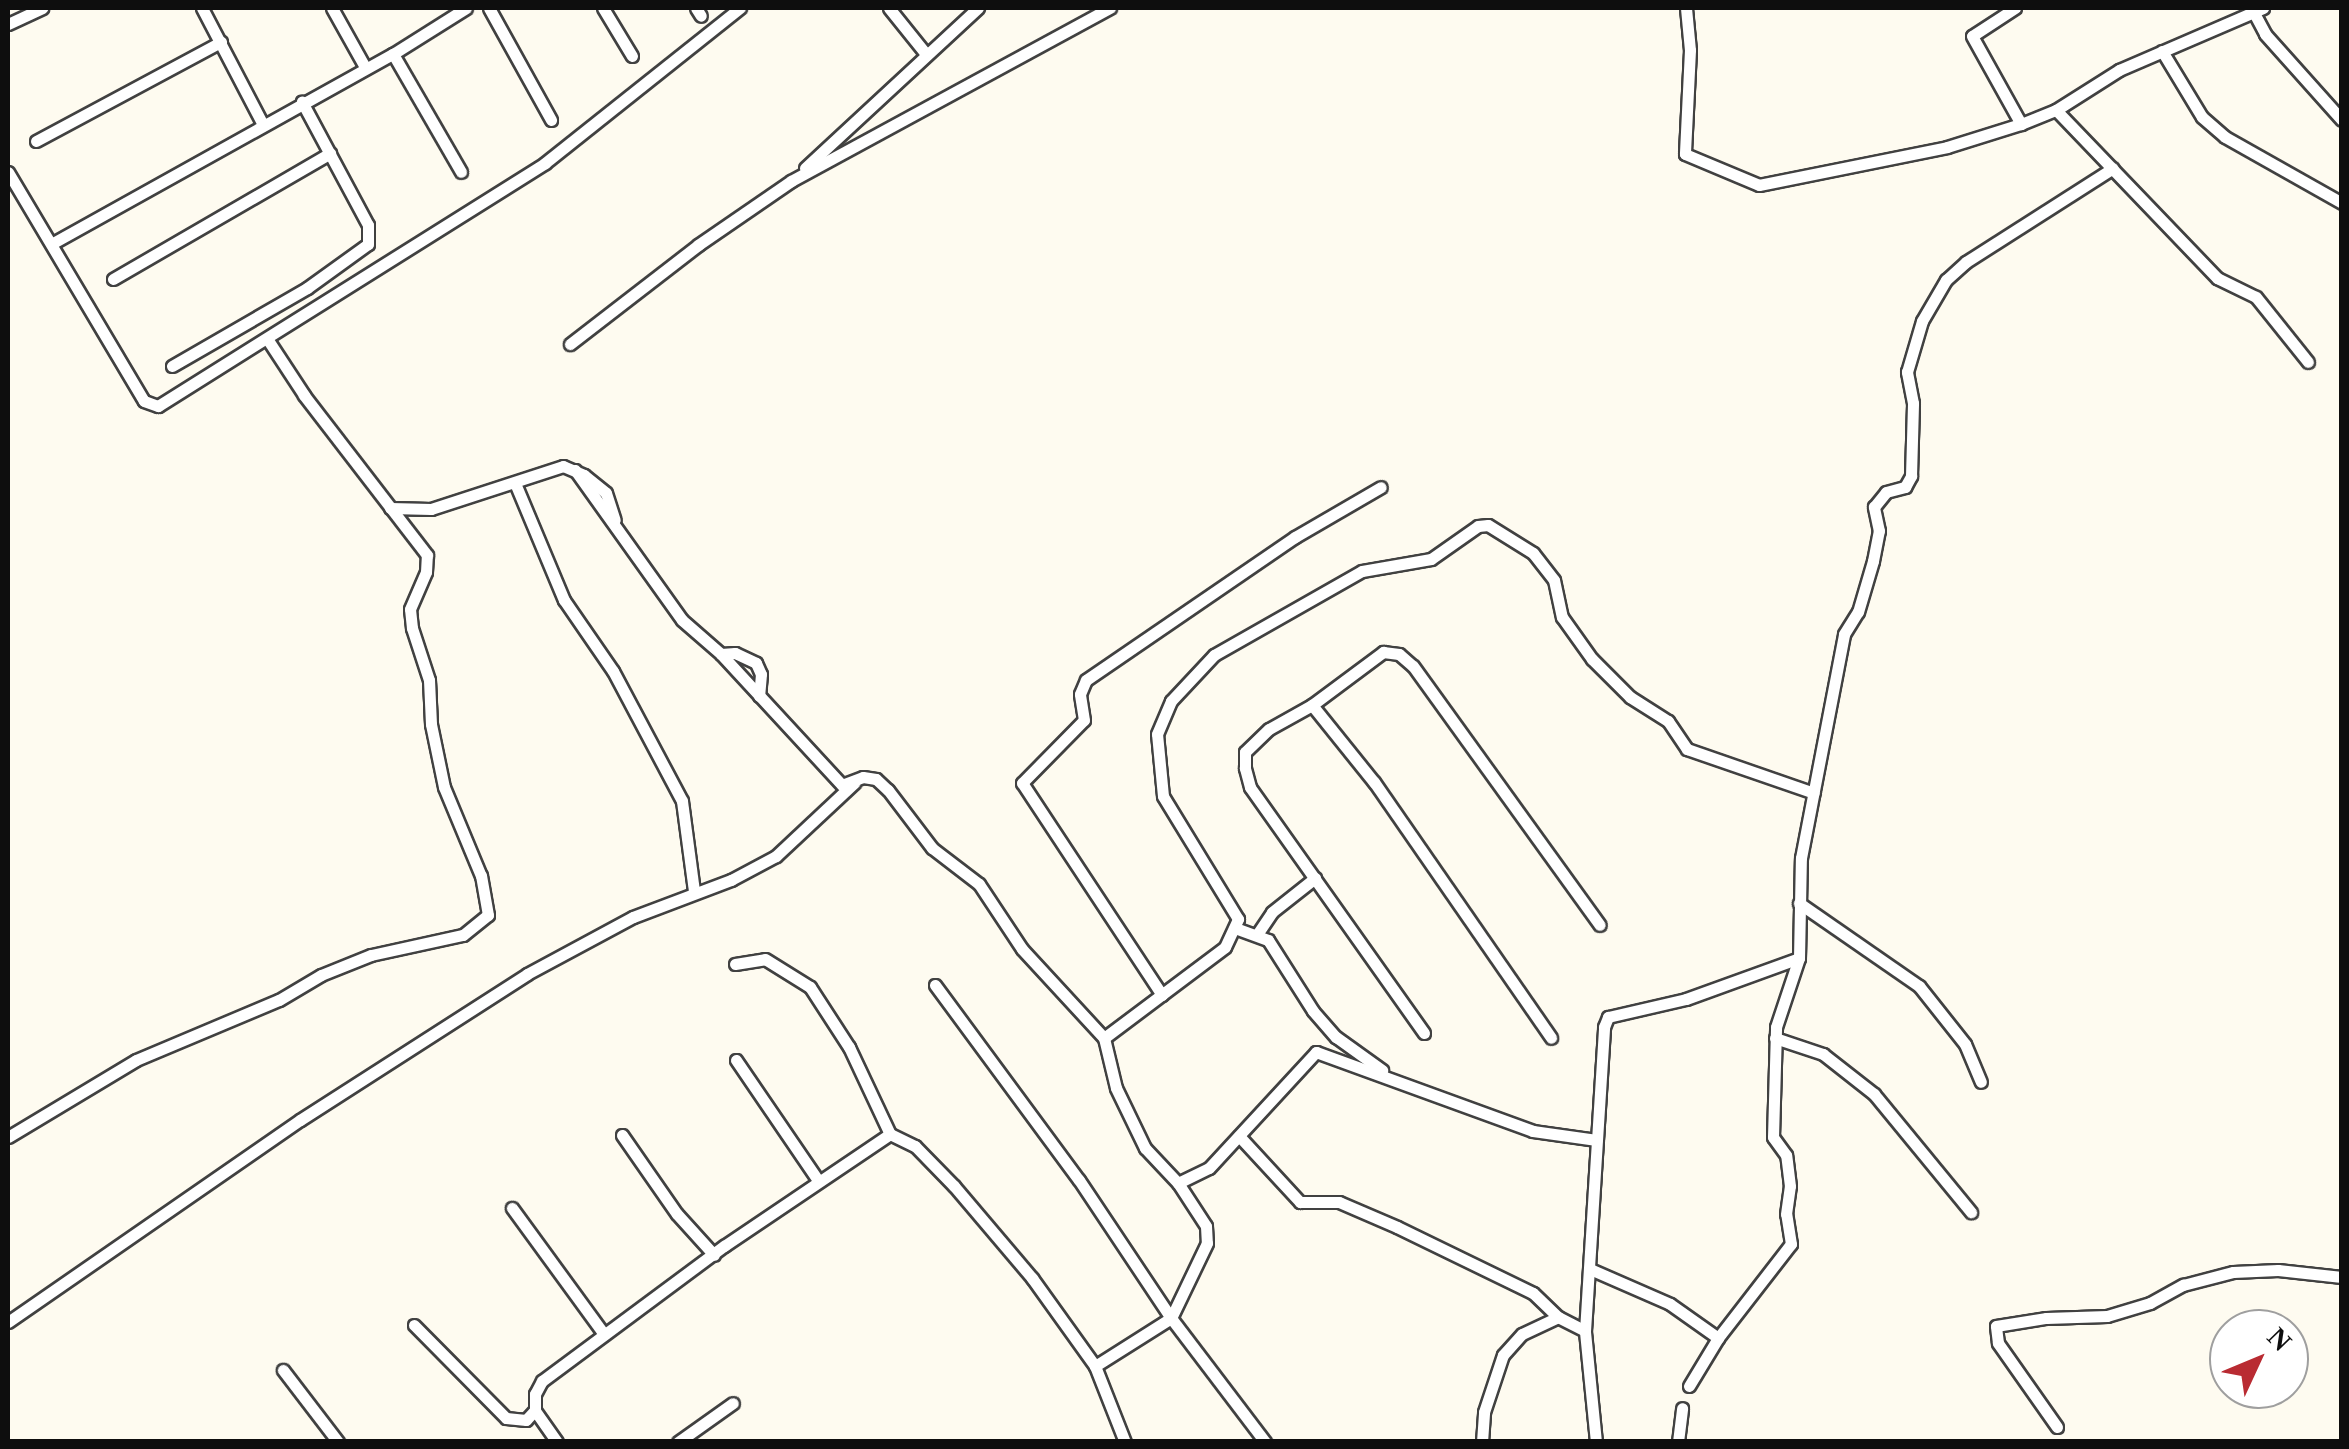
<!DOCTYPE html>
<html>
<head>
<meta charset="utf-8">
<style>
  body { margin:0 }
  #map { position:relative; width:2349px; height:1449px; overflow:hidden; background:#fefbf0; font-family:"Times New Roman",serif }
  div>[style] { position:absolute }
  .roads { filter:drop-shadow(2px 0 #414141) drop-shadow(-2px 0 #414141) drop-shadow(0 2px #414141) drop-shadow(0 -2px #414141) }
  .street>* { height:11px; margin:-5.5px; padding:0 5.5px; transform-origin:5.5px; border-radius:5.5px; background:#fff }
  span { translate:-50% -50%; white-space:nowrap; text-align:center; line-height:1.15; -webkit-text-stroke:10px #fff; paint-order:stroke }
  .frame { position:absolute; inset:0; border:10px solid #0e0e0e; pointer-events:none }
  .north { position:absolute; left:2209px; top:1309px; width:100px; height:100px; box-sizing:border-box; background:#fff; border:2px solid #9f9f9f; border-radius:50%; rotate:46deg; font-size:28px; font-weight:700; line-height:40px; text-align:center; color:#0e0e0e }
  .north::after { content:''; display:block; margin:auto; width:35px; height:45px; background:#b92b32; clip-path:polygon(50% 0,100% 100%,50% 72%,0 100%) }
</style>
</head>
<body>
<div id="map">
  <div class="roads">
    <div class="street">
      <div style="left:202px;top:8px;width:130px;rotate:62.4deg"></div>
      <div style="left:332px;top:8px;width:68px;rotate:60.8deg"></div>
      <div style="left:489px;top:8px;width:128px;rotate:61deg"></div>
      <div style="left:603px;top:8px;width:56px;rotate:58.9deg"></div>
      <div style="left:696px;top:8px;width:9px;rotate:58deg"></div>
      <div style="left:889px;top:8px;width:59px;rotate:51.2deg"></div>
      <div style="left:1686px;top:8px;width:42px;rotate:84.6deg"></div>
      <div style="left:1690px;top:50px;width:104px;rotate:92.8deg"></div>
      <div style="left:1685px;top:154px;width:80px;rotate:22.7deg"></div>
      <div style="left:1759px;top:185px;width:192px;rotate:-11.4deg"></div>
      <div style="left:1947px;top:147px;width:77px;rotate:-17.3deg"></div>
      <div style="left:2021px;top:124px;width:38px;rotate:-22deg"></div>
      <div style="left:2056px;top:110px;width:75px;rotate:-32.4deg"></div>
      <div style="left:2119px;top:70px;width:157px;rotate:-23.3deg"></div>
      <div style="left:2015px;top:8px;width:51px;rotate:146.9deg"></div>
      <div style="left:1972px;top:36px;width:101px;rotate:60.9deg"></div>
      <div style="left:2253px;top:11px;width:26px;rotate:62deg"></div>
      <div style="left:2265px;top:34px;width:115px;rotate:48.2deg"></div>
      <div style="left:8px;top:24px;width:38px;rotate:-25deg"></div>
      <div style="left:2162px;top:51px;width:77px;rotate:58.8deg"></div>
      <div style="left:2202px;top:117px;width:30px;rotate:41deg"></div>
      <div style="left:2225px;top:137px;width:134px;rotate:29.4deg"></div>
      <div style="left:393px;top:54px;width:136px;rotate:60deg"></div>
      <div style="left:2056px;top:110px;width:233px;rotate:46.2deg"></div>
      <div style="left:2217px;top:278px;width:43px;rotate:26deg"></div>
      <div style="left:2256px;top:297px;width:83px;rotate:51.3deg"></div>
      <div style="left:36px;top:141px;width:210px;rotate:-28.2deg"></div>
      <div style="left:805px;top:168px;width:236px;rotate:-42.8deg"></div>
      <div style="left:8px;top:172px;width:266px;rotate:59.3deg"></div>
      <div style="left:144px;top:401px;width:15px;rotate:20deg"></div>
      <div style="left:158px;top:406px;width:457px;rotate:-32.1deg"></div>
      <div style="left:545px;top:163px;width:249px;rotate:-38.5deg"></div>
      <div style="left:53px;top:243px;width:389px;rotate:-29.1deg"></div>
      <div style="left:393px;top:54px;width:86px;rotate:-32.2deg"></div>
      <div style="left:113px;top:279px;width:251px;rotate:-30.1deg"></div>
      <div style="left:570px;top:344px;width:162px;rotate:-37.7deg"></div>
      <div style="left:698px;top:245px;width:113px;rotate:-34.5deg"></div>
      <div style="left:791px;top:181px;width:363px;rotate:-28.5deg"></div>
      <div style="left:172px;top:366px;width:156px;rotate:-30deg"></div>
      <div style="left:307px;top:288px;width:75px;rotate:-35.8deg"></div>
      <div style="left:368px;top:244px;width:19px;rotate:-90deg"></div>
      <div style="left:368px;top:225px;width:140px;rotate:-118.2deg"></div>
      <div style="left:575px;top:470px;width:184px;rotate:54.5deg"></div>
      <div style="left:682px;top:620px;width:52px;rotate:41.1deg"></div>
      <div style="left:721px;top:654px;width:178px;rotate:47.3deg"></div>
      <div style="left:842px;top:785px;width:22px;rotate:-21deg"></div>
      <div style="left:863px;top:777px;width:13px;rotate:9deg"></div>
      <div style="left:876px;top:779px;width:16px;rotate:43deg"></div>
      <div style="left:888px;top:790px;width:73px;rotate:52.8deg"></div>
      <div style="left:932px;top:848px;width:59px;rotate:37.5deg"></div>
      <div style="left:979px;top:884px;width:78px;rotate:56.5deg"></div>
      <div style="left:1022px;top:949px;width:121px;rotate:47.3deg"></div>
      <div style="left:1104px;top:1038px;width:51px;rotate:76.5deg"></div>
      <div style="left:1116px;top:1088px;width:67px;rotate:64.2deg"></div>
      <div style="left:1145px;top:1148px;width:48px;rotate:46.7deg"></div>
      <div style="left:1178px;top:1183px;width:51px;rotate:56.9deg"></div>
      <div style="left:1206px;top:1226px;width:17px;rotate:87deg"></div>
      <div style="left:1207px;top:1243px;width:83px;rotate:115.6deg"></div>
      <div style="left:1171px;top:1318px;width:90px;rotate:147.7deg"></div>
      <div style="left:515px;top:483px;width:127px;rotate:67.3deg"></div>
      <div style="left:564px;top:600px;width:86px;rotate:55.4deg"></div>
      <div style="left:613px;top:671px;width:147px;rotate:62deg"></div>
      <div style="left:682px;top:801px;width:91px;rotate:82.4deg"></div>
      <div style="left:390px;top:508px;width:41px;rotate:1.4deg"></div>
      <div style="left:431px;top:509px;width:139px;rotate:-18deg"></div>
      <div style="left:563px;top:466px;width:23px;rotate:23deg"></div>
      <div style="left:584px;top:475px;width:28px;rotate:39deg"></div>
      <div style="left:606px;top:493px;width:28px;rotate:72deg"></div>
      <div style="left:721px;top:654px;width:14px;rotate:-4deg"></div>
      <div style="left:735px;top:653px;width:23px;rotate:25deg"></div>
      <div style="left:756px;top:663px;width:12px;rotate:66deg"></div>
      <div style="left:761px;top:674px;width:22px;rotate:95deg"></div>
      <div style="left:1312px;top:705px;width:99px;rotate:51.2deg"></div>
      <div style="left:1374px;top:782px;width:311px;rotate:55.3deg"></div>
      <div style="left:1799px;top:903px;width:146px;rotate:34.7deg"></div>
      <div style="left:1919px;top:986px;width:74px;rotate:51.6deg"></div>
      <div style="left:1965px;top:1044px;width:41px;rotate:67.2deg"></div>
      <div style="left:1235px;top:928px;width:35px;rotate:20deg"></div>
      <div style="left:1268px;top:940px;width:84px;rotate:57.6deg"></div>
      <div style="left:1313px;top:1011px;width:35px;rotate:49deg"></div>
      <div style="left:1336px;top:1037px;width:57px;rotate:35.7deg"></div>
      <div style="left:1258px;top:933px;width:25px;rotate:-56deg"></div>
      <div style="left:1272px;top:912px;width:55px;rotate:-38.3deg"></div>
      <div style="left:735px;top:964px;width:30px;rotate:-9deg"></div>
      <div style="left:765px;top:959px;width:53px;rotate:31.9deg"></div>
      <div style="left:810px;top:987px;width:72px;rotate:57deg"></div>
      <div style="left:849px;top:1047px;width:96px;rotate:64.8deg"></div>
      <div style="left:935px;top:985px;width:242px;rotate:53.6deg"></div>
      <div style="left:1079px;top:1180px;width:166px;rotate:56.3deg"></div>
      <div style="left:1171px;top:1318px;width:156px;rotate:52.8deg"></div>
      <div style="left:1162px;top:995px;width:254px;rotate:-123.4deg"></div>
      <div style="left:1022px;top:783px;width:88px;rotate:-45.5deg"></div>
      <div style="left:1084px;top:720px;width:26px;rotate:-99deg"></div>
      <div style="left:1080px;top:694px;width:15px;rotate:-67deg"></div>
      <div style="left:1086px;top:680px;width:253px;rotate:-34.4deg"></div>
      <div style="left:1295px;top:537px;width:99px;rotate:-30.2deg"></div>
      <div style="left:1424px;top:1033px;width:301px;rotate:-125.3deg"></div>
      <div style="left:1250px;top:787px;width:20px;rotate:-105deg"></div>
      <div style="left:1245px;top:768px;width:16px;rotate:-90deg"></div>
      <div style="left:1245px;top:752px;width:33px;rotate:-44deg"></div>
      <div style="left:1269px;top:729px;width:49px;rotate:-29.2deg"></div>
      <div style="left:1312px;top:705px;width:89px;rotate:-36.7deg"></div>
      <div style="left:1383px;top:652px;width:16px;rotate:7deg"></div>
      <div style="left:1399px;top:654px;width:18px;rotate:41deg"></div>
      <div style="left:1413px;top:666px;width:319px;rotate:54.2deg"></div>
      <div style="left:1104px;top:1038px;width:151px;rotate:-36.9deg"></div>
      <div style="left:1225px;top:947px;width:31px;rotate:-65deg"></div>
      <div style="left:1238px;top:919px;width:144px;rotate:-121.4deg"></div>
      <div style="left:1163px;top:796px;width:62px;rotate:-95.5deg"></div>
      <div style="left:1157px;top:734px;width:36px;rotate:-67deg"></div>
      <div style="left:1171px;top:701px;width:63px;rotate:-46.9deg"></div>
      <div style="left:1214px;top:655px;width:170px;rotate:-29.6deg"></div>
      <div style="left:1362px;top:571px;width:70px;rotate:-9.9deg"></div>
      <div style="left:1431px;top:559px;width:57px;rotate:-35.1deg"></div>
      <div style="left:1478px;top:526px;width:10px;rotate:-6deg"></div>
      <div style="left:1488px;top:525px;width:53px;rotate:31.9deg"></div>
      <div style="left:1533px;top:553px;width:34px;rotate:52deg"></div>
      <div style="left:1554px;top:580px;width:38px;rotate:78deg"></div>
      <div style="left:1562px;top:617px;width:52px;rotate:54.5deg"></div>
      <div style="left:1592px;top:659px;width:54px;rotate:45deg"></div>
      <div style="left:1630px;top:697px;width:45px;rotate:32.3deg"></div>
      <div style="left:1668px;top:721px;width:34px;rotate:56deg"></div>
      <div style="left:1687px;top:749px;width:134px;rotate:19.1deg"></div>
      <div style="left:1775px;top:1038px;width:51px;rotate:18.4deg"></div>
      <div style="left:1823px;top:1054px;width:65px;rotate:38.1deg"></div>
      <div style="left:1874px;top:1094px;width:153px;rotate:50.6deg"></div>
      <div style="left:736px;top:1060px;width:145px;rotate:55.7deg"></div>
      <div style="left:622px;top:1135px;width:96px;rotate:55.2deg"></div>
      <div style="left:677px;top:1214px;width:55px;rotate:47.9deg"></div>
      <div style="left:1239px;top:1136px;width:90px;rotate:47.3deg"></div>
      <div style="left:1300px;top:1202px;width:39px"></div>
      <div style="left:1339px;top:1202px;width:63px;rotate:23.3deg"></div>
      <div style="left:1397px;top:1227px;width:151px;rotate:25.9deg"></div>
      <div style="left:1533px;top:1293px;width:35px;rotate:44deg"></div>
      <div style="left:1558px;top:1317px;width:30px;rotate:27deg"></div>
      <div style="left:8px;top:1137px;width:149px;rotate:-31deg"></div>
      <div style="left:136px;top:1060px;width:155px;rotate:-22.8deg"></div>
      <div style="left:279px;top:1000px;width:49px;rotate:-30.8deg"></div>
      <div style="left:321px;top:975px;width:54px;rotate:-21.8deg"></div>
      <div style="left:371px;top:955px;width:94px;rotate:-12.3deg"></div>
      <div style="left:463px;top:935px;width:32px;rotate:-39deg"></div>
      <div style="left:488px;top:915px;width:40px;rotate:-100deg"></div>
      <div style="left:481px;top:876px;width:96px;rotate:-112.6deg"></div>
      <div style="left:444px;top:787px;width:64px;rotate:-101.7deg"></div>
      <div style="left:431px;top:724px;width:44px;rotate:-92.6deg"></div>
      <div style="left:429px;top:680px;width:55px;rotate:-108.1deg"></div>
      <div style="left:412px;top:628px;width:19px;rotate:-96deg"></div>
      <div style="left:410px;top:609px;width:40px;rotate:-66.6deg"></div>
      <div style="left:426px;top:572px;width:17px;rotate:-87deg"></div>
      <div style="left:427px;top:555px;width:202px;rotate:-127.6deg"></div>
      <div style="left:304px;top:395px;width:66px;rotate:-123.2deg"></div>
      <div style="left:1178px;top:1183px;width:34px;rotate:-26deg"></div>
      <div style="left:1209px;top:1168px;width:158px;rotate:-47.3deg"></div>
      <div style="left:1316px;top:1052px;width:231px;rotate:20deg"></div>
      <div style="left:1533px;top:1131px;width:64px;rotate:8.1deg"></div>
      <div style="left:512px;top:1208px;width:156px;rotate:53.9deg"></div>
      <div style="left:1590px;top:1269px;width:87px;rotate:23.6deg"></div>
      <div style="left:1670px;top:1304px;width:59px;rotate:35.3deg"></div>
      <div style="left:8px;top:1322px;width:355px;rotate:-34.7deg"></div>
      <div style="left:300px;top:1120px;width:270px;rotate:-32.7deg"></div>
      <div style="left:527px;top:974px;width:120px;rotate:-28.3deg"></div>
      <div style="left:633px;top:917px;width:105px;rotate:-20.7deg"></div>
      <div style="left:731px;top:880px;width:51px;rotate:-28.1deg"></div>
      <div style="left:776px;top:856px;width:107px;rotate:-43.1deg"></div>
      <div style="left:414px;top:1325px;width:131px;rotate:45.3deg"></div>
      <div style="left:506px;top:1418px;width:20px;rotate:6deg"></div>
      <div style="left:526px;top:1420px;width:13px;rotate:-48deg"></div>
      <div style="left:283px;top:1370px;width:91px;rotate:52.6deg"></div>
      <div style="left:1689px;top:1386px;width:56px;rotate:-58.9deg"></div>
      <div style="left:1718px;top:1338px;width:119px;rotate:-52.2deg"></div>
      <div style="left:1791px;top:1244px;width:30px;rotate:-99deg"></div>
      <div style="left:1786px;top:1214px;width:28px;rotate:-82deg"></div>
      <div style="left:1790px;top:1186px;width:31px;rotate:-97deg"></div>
      <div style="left:1786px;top:1155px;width:22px;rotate:-126deg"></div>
      <div style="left:1773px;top:1137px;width:110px;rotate:-88.4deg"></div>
      <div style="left:1776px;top:1027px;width:73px;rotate:-71.6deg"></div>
      <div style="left:1799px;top:958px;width:100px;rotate:-88.9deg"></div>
      <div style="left:1801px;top:858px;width:228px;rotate:-79.1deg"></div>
      <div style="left:1844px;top:634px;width:26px;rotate:-58deg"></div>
      <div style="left:1858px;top:612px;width:53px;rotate:-73.6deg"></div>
      <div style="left:1873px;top:561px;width:31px;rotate:-79deg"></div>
      <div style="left:1879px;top:531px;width:25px;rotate:-102deg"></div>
      <div style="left:1874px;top:507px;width:19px;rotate:-51deg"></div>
      <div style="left:1886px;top:492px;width:20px;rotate:-15deg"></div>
      <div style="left:1905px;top:487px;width:13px;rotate:-61deg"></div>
      <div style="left:1911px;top:476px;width:73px;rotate:-88.4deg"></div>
      <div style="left:1913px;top:403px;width:32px;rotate:-101deg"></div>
      <div style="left:1907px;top:372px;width:53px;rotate:-73.6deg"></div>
      <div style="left:1922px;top:321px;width:48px;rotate:-59.7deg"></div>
      <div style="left:1946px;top:280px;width:27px;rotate:-42deg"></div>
      <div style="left:1966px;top:262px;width:174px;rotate:-32.6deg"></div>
      <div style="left:2057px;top:1427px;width:103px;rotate:-125.1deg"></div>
      <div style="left:1998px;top:1343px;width:17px;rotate:-97deg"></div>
      <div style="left:1996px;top:1326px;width:51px;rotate:-9.1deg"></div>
      <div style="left:2046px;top:1318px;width:61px;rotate:-1.9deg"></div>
      <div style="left:2107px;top:1316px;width:45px;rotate:-16.8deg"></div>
      <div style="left:2150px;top:1303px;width:38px;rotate:-29deg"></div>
      <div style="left:2183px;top:1285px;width:52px;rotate:-14.6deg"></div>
      <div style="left:2233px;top:1272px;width:45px;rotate:-2.5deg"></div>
      <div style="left:2278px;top:1270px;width:64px;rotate:6.2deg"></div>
      <div style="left:557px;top:1442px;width:39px;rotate:-125deg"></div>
      <div style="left:535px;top:1410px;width:16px;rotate:-90deg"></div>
      <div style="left:535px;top:1394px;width:15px;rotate:-62deg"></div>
      <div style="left:542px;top:1381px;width:227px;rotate:-36.6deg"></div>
      <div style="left:724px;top:1246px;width:200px;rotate:-34deg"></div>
      <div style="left:890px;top:1134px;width:28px;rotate:26deg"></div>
      <div style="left:915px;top:1146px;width:56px;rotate:45.7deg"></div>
      <div style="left:954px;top:1186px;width:121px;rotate:49.7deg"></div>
      <div style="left:1032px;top:1278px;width:108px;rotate:54.4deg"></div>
      <div style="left:1095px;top:1366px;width:82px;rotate:68.5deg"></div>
      <div style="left:678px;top:1442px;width:67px;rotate:-35.3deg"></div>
      <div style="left:1482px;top:1442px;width:30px;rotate:-86deg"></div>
      <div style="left:1484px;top:1412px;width:60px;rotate:-71.6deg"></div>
      <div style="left:1503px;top:1355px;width:28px;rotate:-48deg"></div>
      <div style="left:1522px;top:1334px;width:40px;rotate:-25deg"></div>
      <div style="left:1596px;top:1442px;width:112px;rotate:-95.7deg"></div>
      <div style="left:1585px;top:1331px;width:305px;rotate:-86.4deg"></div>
      <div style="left:1604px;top:1027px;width:11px;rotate:-68deg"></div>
      <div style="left:1608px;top:1017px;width:80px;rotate:-13deg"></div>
      <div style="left:1686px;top:999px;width:120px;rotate:-19.9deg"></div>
      <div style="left:1678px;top:1442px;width:34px;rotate:-83deg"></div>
    </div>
  </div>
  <div class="frame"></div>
  <div class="north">N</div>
</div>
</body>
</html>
